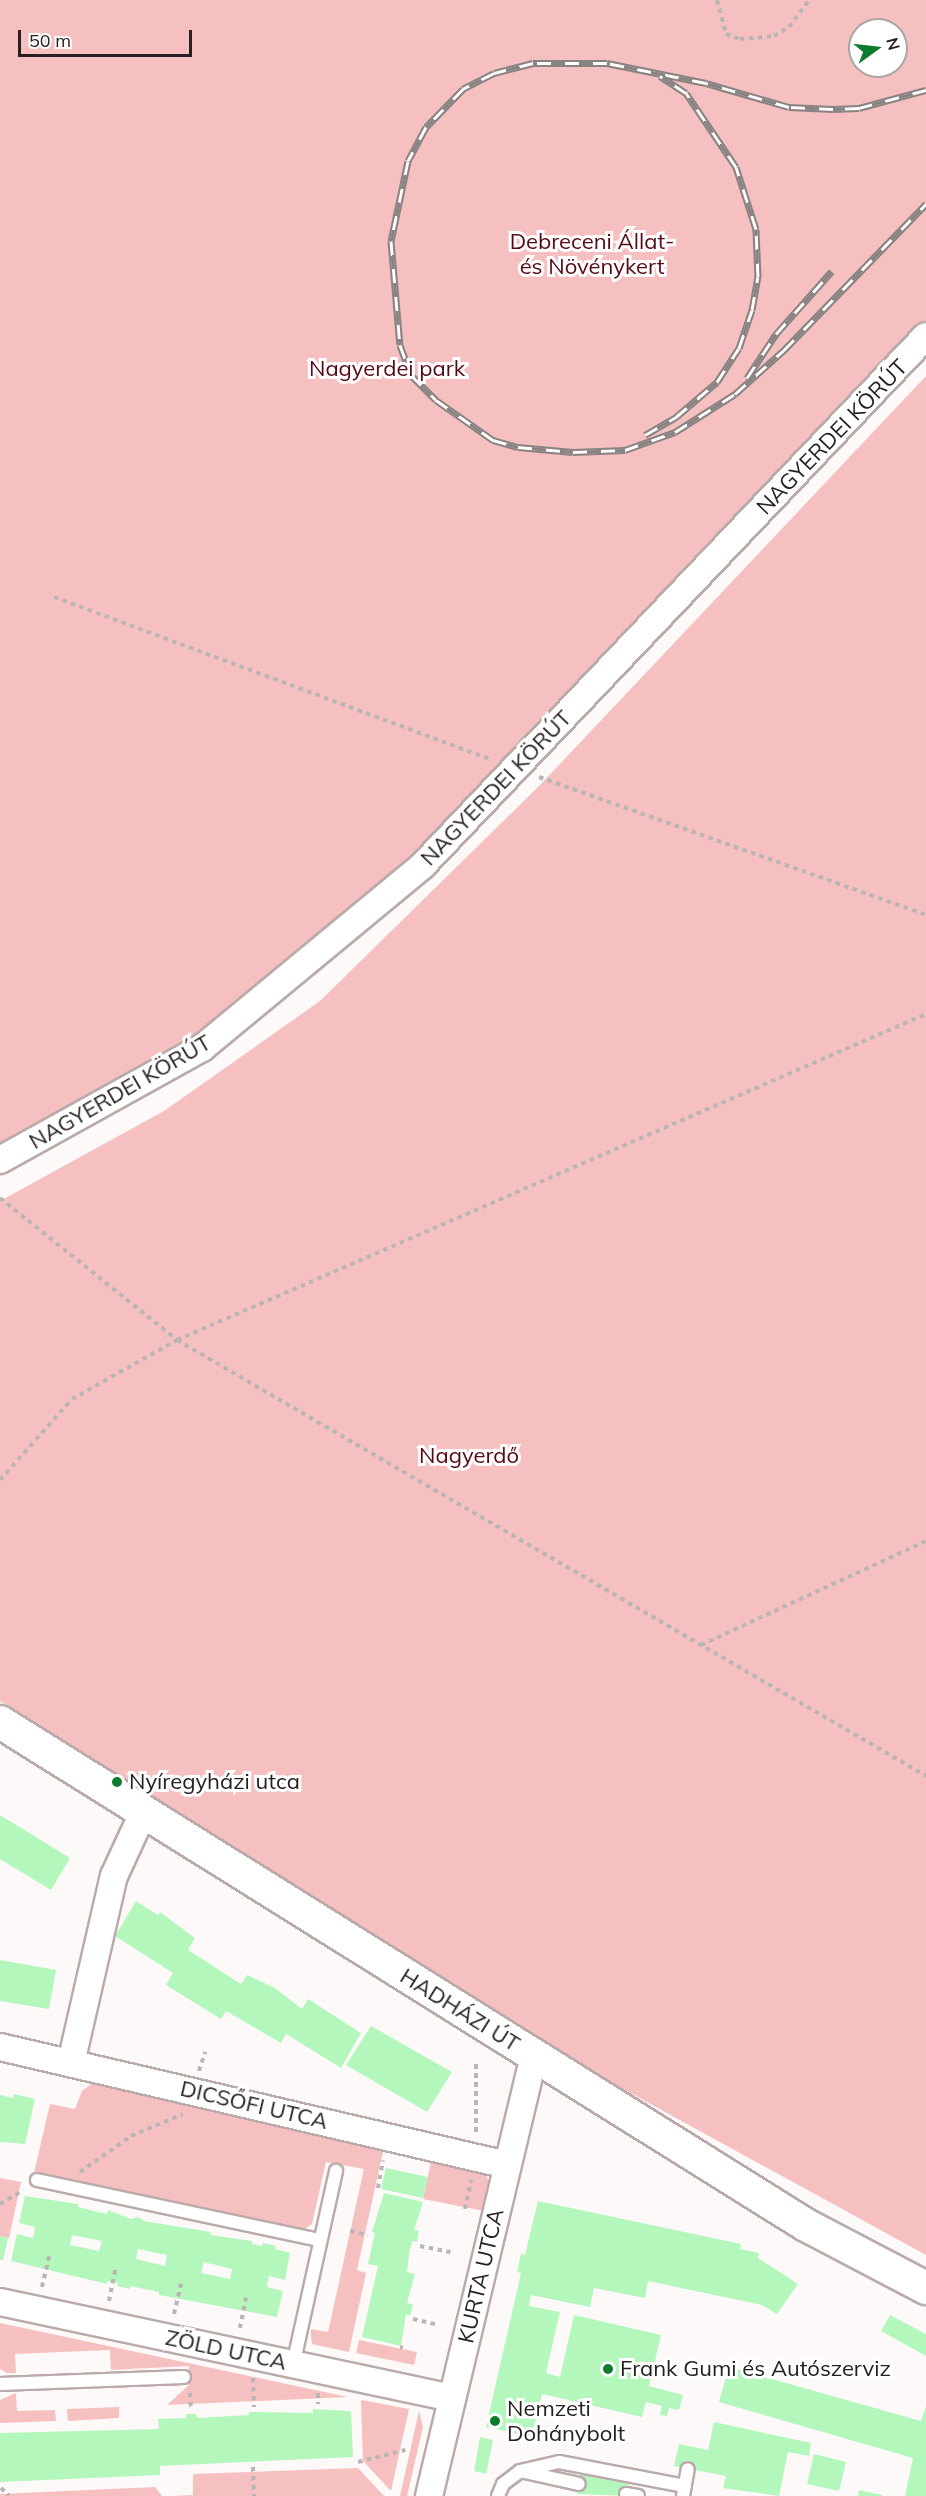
<!DOCTYPE html>
<html>
<head>
<meta charset="utf-8">
<style>
  body { margin:0 }
  #map { position:relative; width:926px; height:2496px; overflow:hidden; background:#fdf9f9; font-family:Mulish,sans-serif }
  div>[style] { position:absolute }
  .green>* { inset:0; background:#f7c0c0 }
  .building>* { inset:0; background:#b3f7bc }
  .path>* { height:4px; margin-top:-2px; transform-origin:0; background:repeating-linear-gradient(90deg,#bab5b5 0 4.5px,transparent 0 9px) }
  .roads { filter:drop-shadow(2px 0 #baa) drop-shadow(-2px 0 #baa) drop-shadow(0 2px #baa) drop-shadow(0 -2px #baa) }
  .service>* { height:12px; margin:-6px; padding:0 6px; transform-origin:6px; border-radius:6px; background:#fff }
  .minor>* { height:26px; margin:-13px; padding:0 13px; transform-origin:13px; border-radius:13px; background:#fff }
  .tertiary>* { height:32px; margin:-16px; padding:0 16px; transform-origin:16px; border-radius:16px; background:#fff }
  .rail>* { height:7px; margin-top:-3.5px; transform-origin:0; background:repeating-linear-gradient(90deg,#fff 0 14px,#888383 0 28px); box-sizing:border-box; border-block:2px solid #888383 }
  .dots>* { width:16px; height:16px; translate:-50% -50%; box-sizing:border-box; border:3px solid #fff; border-radius:50% }
  span { translate:-50% -50%; white-space:nowrap; text-align:center; line-height:1.15; -webkit-text-stroke:6px #fff; paint-order:stroke }
  .park-label { font-size:22px; color:#560816 }
  .street-label { font-size:22px; color:#272020 }
  .poi-label { font-size:22px; color:#272020 }
  .left { translate:0 -50%; text-align:left }
  .north { position:absolute; left:848px; top:18px; width:60px; height:60px; box-sizing:border-box; background:#fff; border:2px solid #a9a6a6; border-radius:50%; rotate:75deg; font-size:16px; font-weight:700; line-height:24px; text-align:center; color:#272020 }
  .north::after { content:''; display:block; margin:auto; width:21px; height:27px; background:#0d7c31; clip-path:polygon(50% 0,100% 100%,50% 72%,0 100%) }
  .scale { position:absolute; left:18px; top:30px; width:174px; height:27px; box-sizing:border-box; border:3px solid #272020; border-top:0; padding-left:8px; font-size:18px; line-height:21px; white-space:nowrap; color:#272020; -webkit-text-stroke:4px #fff; paint-order:stroke }
</style>
</head>
<body>
<div id="map">
  <div class="green">
    <div style="clip-path:polygon(evenodd,0 0,926px 0,926px 336px,422px 866px,202px 1048px,0 1160px,0 0,860px 30px,896px 30px,896px 66px,860px 66px,860px 30px)"></div>
    <div style="clip-path:polygon(926px 376px,926px 2255px,552px 2050px,0 1701px,0 1201px,164px 1111px,320px 1001px,541px 784px)"></div>
    <div style="clip-path:polygon(95px 2081px,384px 2147px,357px 2270px,366px 2273px,349px 2352px,312px 2344px,311px 2335px,311px 2329px,328px 2332px,364px 2169px,326px 2162px,312px 2224px,303px 2230px,34px 2173px,50px 2104px,75px 2109px,82px 2091px)"></div>
    <div style="clip-path:polygon(432px 2157px,485px 2173px,490px 2184px,484px 2211px,423px 2199px)"></div>
    <div style="clip-path:polygon(0 2178px,21px 2182px,9px 2238px,0 2236px)"></div>
    <div style="clip-path:polygon(0 2323px,348px 2397px,167px 2405px,189px 2385px,189px 2366px,111px 2370px,110px 2350px,15px 2354px,16px 2373px,7px 2373px,0 2369px)"></div>
    <div style="clip-path:polygon(359px 2340px,417px 2352px,414px 2365px,356px 2353px)"></div>
    <div style="clip-path:polygon(16px 2393px,17px 2411px,55px 2410px,56px 2421px,0 2423px,0 2400px)"></div>
    <div style="clip-path:polygon(361px 2400px,409px 2409px,391px 2491px,363px 2461px)"></div>
    <div style="clip-path:polygon(119px 2407px,119px 2418px,68px 2421px,67px 2409px)"></div>
    <div style="clip-path:polygon(419px 2411px,423px 2427px,407px 2496px,400px 2496px)"></div>
    <div style="clip-path:polygon(358px 2468px,384px 2496px,172px 2496px,193px 2495px,193px 2474px)"></div>
    <div style="clip-path:polygon(155px 2487px,162px 2496px,0 2496px,0 2494px)"></div>
  </div>
  <div class="building">
    <div style="clip-path:polygon(0 1815px,70px 1858px,51px 1890px,0 1859px)"></div>
    <div style="clip-path:polygon(136px 1901px,158px 1915px,160px 1912px,195px 1938px,188px 1950px,241px 1984px,247px 1975px,275px 1988px,302px 2009px,308px 1999px,361px 2033px,341px 2068px,286px 2034px,281px 2043px,226px 2011px,221px 2019px,166px 1985px,173px 1973px,115px 1936px)"></div>
    <div style="clip-path:polygon(0 1960px,56px 1970px,49px 2009px,0 2001px)"></div>
    <div style="clip-path:polygon(371px 2026px,452px 2072px,427px 2112px,346px 2065px)"></div>
    <div style="clip-path:polygon(14px 2094px,35px 2099px,25px 2144px,0 2142px,0 2095px,13px 2098px)"></div>
    <div style="clip-path:polygon(386px 2168px,428px 2177px,423px 2198px,381px 2189px)"></div>
    <div style="clip-path:polygon(384px 2193px,423px 2202px,414px 2230px,419px 2231px,417px 2242px,412px 2241px,409px 2255px,407px 2272px,415px 2274px,407px 2303px,413px 2304px,410px 2316px,406px 2314px,401px 2346px,362px 2337px,378px 2266px,368px 2264px,375px 2233px,372px 2232px)"></div>
    <div style="clip-path:polygon(evenodd,25px 2196px,78px 2204px,78px 2207px,107px 2214px,108px 2210px,131px 2219px,138px 2217px,144px 2221px,211px 2232px,210px 2235px,252px 2241px,252px 2244px,262px 2246px,263px 2243px,276px 2246px,275px 2249px,290px 2253px,285px 2280px,269px 2276px,267px 2287px,283px 2291px,277px 2317px,159px 2295px,159px 2292px,130px 2286px,130px 2289px,117px 2286px,118px 2283px,107px 2281px,107px 2284px,11px 2261px,17px 2234px,33px 2238px,35px 2227px,19px 2223px,25px 2196px,72px 2235px,102px 2241px,99px 2251px,70px 2245px,72px 2235px,25px 2196px,138px 2249px,167px 2255px,165px 2266px,136px 2259px,138px 2249px,25px 2196px,204px 2262px,232px 2269px,230px 2279px,201px 2273px,204px 2262px)"></div>
    <div style="clip-path:polygon(538px 2201px,741px 2244px,740px 2249px,759px 2253px,758px 2258px,798px 2284px,777px 2314px,762px 2305px,648px 2281px,645px 2298px,594px 2288px,590px 2307px,531px 2295px,529px 2306px,560px 2312px,546px 2373px,560px 2377px,574px 2315px,661px 2335px,649px 2386px,683px 2395px,679px 2410px,669px 2408px,667px 2416px,660px 2415px,662px 2406px,646px 2402px,642px 2417px,542px 2394px,532px 2437px,486px 2427px,521px 2273px,517px 2272px,521px 2254px,525px 2255px)"></div>
    <div style="clip-path:polygon(0 2236px,8px 2238px,3px 2260px,0 2260px)"></div>
    <div style="clip-path:polygon(890px 2315px,926px 2334px,926px 2356px,881px 2331px)"></div>
    <div style="clip-path:polygon(729px 2367px,921px 2421px,926px 2406px,926px 2496px,905px 2496px,913px 2458px,719px 2402px)"></div>
    <div style="clip-path:polygon(313px 2409px,351px 2411px,353px 2457px,160px 2466px,160px 2475px,0 2482px,0 2433px,159px 2429px,158px 2419px,186px 2418px,186px 2414px,196px 2414px,197px 2418px,249px 2415px,249px 2412px,313px 2413px)"></div>
    <div style="clip-path:polygon(714px 2422px,811px 2443px,809px 2456px,788px 2452px,779px 2496px,723px 2488px,726px 2476px,674px 2466px,679px 2444px,708px 2450px)"></div>
    <div style="clip-path:polygon(480px 2437px,493px 2440px,486px 2474px,474px 2471px)"></div>
    <div style="clip-path:polygon(814px 2454px,846px 2462px,839px 2491px,807px 2484px)"></div>
    <div style="clip-path:polygon(581px 2474px,629px 2484px,626px 2496px,577px 2494px)"></div>
    <div style="clip-path:polygon(859px 2490px,882px 2495px,882px 2496px,858px 2496px)"></div>
  </div>
  <div class="path">
    <div style="left:717px;top:0;width:35px;rotate:75deg"></div>
    <div style="left:726px;top:34px;width:15px;rotate:20deg"></div>
    <div style="left:740px;top:39px;width:34px;rotate:-5deg"></div>
    <div style="left:774px;top:36px;width:17px;rotate:-31deg"></div>
    <div style="left:789px;top:27px;width:34px;rotate:-53deg"></div>
    <div style="left:54px;top:597px;width:465px;rotate:20.4deg"></div>
    <div style="left:539px;top:777px;width:411px;rotate:19.6deg"></div>
    <div style="left:0;top:1198px;width:227px;rotate:38.7deg"></div>
    <div style="left:177px;top:1340px;width:867px;rotate:30.2deg"></div>
    <div style="left:0;top:1480px;width:108px;rotate:-48.4deg"></div>
    <div style="left:72px;top:1399px;width:120px;rotate:-29.3deg"></div>
    <div style="left:177px;top:1340px;width:817px;rotate:-23.52deg"></div>
    <div style="left:701px;top:1645px;width:248px;rotate:-24.8deg"></div>
    <div style="left:476px;top:2064px;width:70px;rotate:90deg"></div>
    <div style="left:199px;top:2071px;width:20px;rotate:-72deg"></div>
    <div style="left:80px;top:2172px;width:62px;rotate:-35.2deg"></div>
    <div style="left:131px;top:2136px;width:56px;rotate:-22.9deg"></div>
    <div style="left:378px;top:2188px;width:28px;rotate:-80deg"></div>
    <div style="left:0;top:2204px;width:27px;rotate:-31deg"></div>
    <div style="left:465px;top:2209px;width:30px;rotate:-78deg"></div>
    <div style="left:350px;top:2231px;width:18px;rotate:13deg"></div>
    <div style="left:420px;top:2246px;width:31px;rotate:11deg"></div>
    <div style="left:42px;top:2287px;width:32px;rotate:-77deg"></div>
    <div style="left:109px;top:2301px;width:32px;rotate:-79deg"></div>
    <div style="left:174px;top:2314px;width:31px;rotate:-77deg"></div>
    <div style="left:413px;top:2319px;width:23px;rotate:13deg"></div>
    <div style="left:240px;top:2328px;width:31px;rotate:-79deg"></div>
    <div style="left:400px;top:2347px;width:3px;rotate:18deg"></div>
    <div style="left:253px;top:2378px;width:29px;rotate:88deg"></div>
    <div style="left:190px;top:2393px;width:18px;rotate:87deg"></div>
    <div style="left:318px;top:2393px;width:11px;rotate:90deg"></div>
    <div style="left:358px;top:2462px;width:49px;rotate:-14.3deg"></div>
    <div style="left:253px;top:2467px;width:29px;rotate:88deg"></div>
    <div style="left:1px;top:2488px;width:11px;rotate:45deg"></div>
  </div>
  <div class="roads">
    <div class="service">
      <div style="left:37px;top:2180px;width:289px;rotate:12deg"></div>
      <div style="left:293px;top:2365px;width:199px;rotate:-77.5deg"></div>
      <div style="left:0;top:2384px;width:184px;rotate:-2.2deg"></div>
      <div style="left:520px;top:2471px;width:60px;rotate:12.4deg"></div>
      <div style="left:626px;top:2494px;width:12px;rotate:9deg"></div>
      <div style="left:498px;top:2496px;width:13px;rotate:-67deg"></div>
      <div style="left:503px;top:2484px;width:21px;rotate:-37deg"></div>
      <div style="left:520px;top:2471px;width:40px;rotate:-13deg"></div>
      <div style="left:559px;top:2462px;width:128px;rotate:10.8deg"></div>
      <div style="left:683px;top:2496px;width:27px;rotate:-80deg"></div>
    </div>
    <div class="minor">
      <div style="left:0;top:1160px;width:231px;rotate:-29deg"></div>
      <div style="left:202px;top:1048px;width:286px;rotate:-39.6deg"></div>
      <div style="left:422px;top:866px;width:731px;rotate:-46.44deg"></div>
      <div style="left:0;top:2047px;width:521px;rotate:13.1deg"></div>
      <div style="left:71px;top:2063px;width:192px;rotate:-77.1deg"></div>
      <div style="left:114px;top:1876px;width:69px;rotate:-65.3deg"></div>
      <div style="left:0;top:2302px;width:462px;rotate:12deg"></div>
      <div style="left:429px;top:2496px;width:452px;rotate:-76.6deg"></div>
    </div>
    <div class="tertiary">
      <div style="left:0;top:1722px;width:950px;rotate:31.97deg"></div>
      <div style="left:806px;top:2225px;width:136px;rotate:27.7deg"></div>
    </div>
  </div>
  <div class="rail">
    <div style="left:926px;top:90px;width:69px;rotate:165deg"></div>
    <div style="left:859px;top:108px;width:26px;rotate:178deg"></div>
    <div style="left:833px;top:109px;width:44px;rotate:-177.4deg"></div>
    <div style="left:789px;top:107px;width:86px;rotate:-163.9deg"></div>
    <div style="left:706px;top:83px;width:101px;rotate:-168.6deg"></div>
    <div style="left:607px;top:63px;width:74px;rotate:180deg"></div>
    <div style="left:533px;top:63px;width:40px;rotate:165.6deg"></div>
    <div style="left:494px;top:73px;width:35px;rotate:153deg"></div>
    <div style="left:463px;top:89px;width:53px;rotate:134.2deg"></div>
    <div style="left:426px;top:127px;width:38px;rotate:118deg"></div>
    <div style="left:408px;top:161px;width:82px;rotate:102deg"></div>
    <div style="left:391px;top:241px;width:104px;rotate:85.1deg"></div>
    <div style="left:400px;top:345px;width:32px;rotate:70deg"></div>
    <div style="left:411px;top:375px;width:35px;rotate:45deg"></div>
    <div style="left:436px;top:400px;width:70px;rotate:35.1deg"></div>
    <div style="left:493px;top:440px;width:26px;rotate:16deg"></div>
    <div style="left:518px;top:447px;width:55px;rotate:5.2deg"></div>
    <div style="left:573px;top:452px;width:52px;rotate:-2.2deg"></div>
    <div style="left:625px;top:450px;width:53px;rotate:-19.8deg"></div>
    <div style="left:675px;top:432px;width:71px;rotate:-32.3deg"></div>
    <div style="left:735px;top:394px;width:66px;rotate:-41.9deg"></div>
    <div style="left:784px;top:350px;width:204px;rotate:-45.8deg"></div>
    <div style="left:747px;top:378px;width:53px;rotate:-56.6deg"></div>
    <div style="left:776px;top:334px;width:84px;rotate:-48.4deg"></div>
    <div style="left:645px;top:435px;width:36px;rotate:-30deg"></div>
    <div style="left:676px;top:417px;width:54px;rotate:-40.5deg"></div>
    <div style="left:717px;top:382px;width:40px;rotate:-57.1deg"></div>
    <div style="left:739px;top:348px;width:40px;rotate:-71.1deg"></div>
    <div style="left:752px;top:310px;width:34px;rotate:-80deg"></div>
    <div style="left:758px;top:277px;width:48px;rotate:-92.4deg"></div>
    <div style="left:756px;top:229px;width:65px;rotate:-107.9deg"></div>
    <div style="left:736px;top:167px;width:89px;rotate:-124deg"></div>
    <div style="left:686px;top:93px;width:31px;rotate:-147deg"></div>
  </div>
  <div class="dots">
    <div style="left:117px;top:1782px;background:#0d7c31"></div>
    <div style="left:608px;top:2369px;background:#0d7c31"></div>
    <div style="left:495px;top:2421px;background:#0d7c31"></div>
  </div>
  <div class="park-label">
    <span style="left:592px;top:254px">Debreceni Állat-<br>és Növénykert</span>
    <span style="left:387px;top:369px">Nagyerdei park</span>
    <span style="left:469px;top:1456px">Nagyerdő</span>
  </div>
  <div class="street-label">
    <span style="left:832px;top:437px;rotate:-46deg">NAGYERDEI KÖRÚT</span>
    <span style="left:496px;top:788px;rotate:-46deg">NAGYERDEI KÖRÚT</span>
    <span style="left:120px;top:1092px;rotate:-30deg">NAGYERDEI KÖRÚT</span>
    <span style="left:460px;top:2010px;rotate:32deg">HADHÁZI ÚT</span>
    <span style="left:254px;top:2105px;rotate:13deg">DICSŐFI UTCA</span>
    <span style="left:481px;top:2276px;rotate:-77deg">KURTA UTCA</span>
    <span style="left:226px;top:2350px;rotate:12deg">ZÖLD UTCA</span>
  </div>
  <div class="poi-label">
    <span class="left" style="left:129px;top:1782px">Nyíregyházi utca</span>
    <span class="left" style="left:620px;top:2369px">Frank Gumi és Autószerviz</span>
    <span class="left" style="left:507px;top:2421px">Nemzeti<br>Dohánybolt</span>
  </div>
  <div class="north">N</div>
  <div class="scale">50 m</div>
</div>
</body>
</html>
